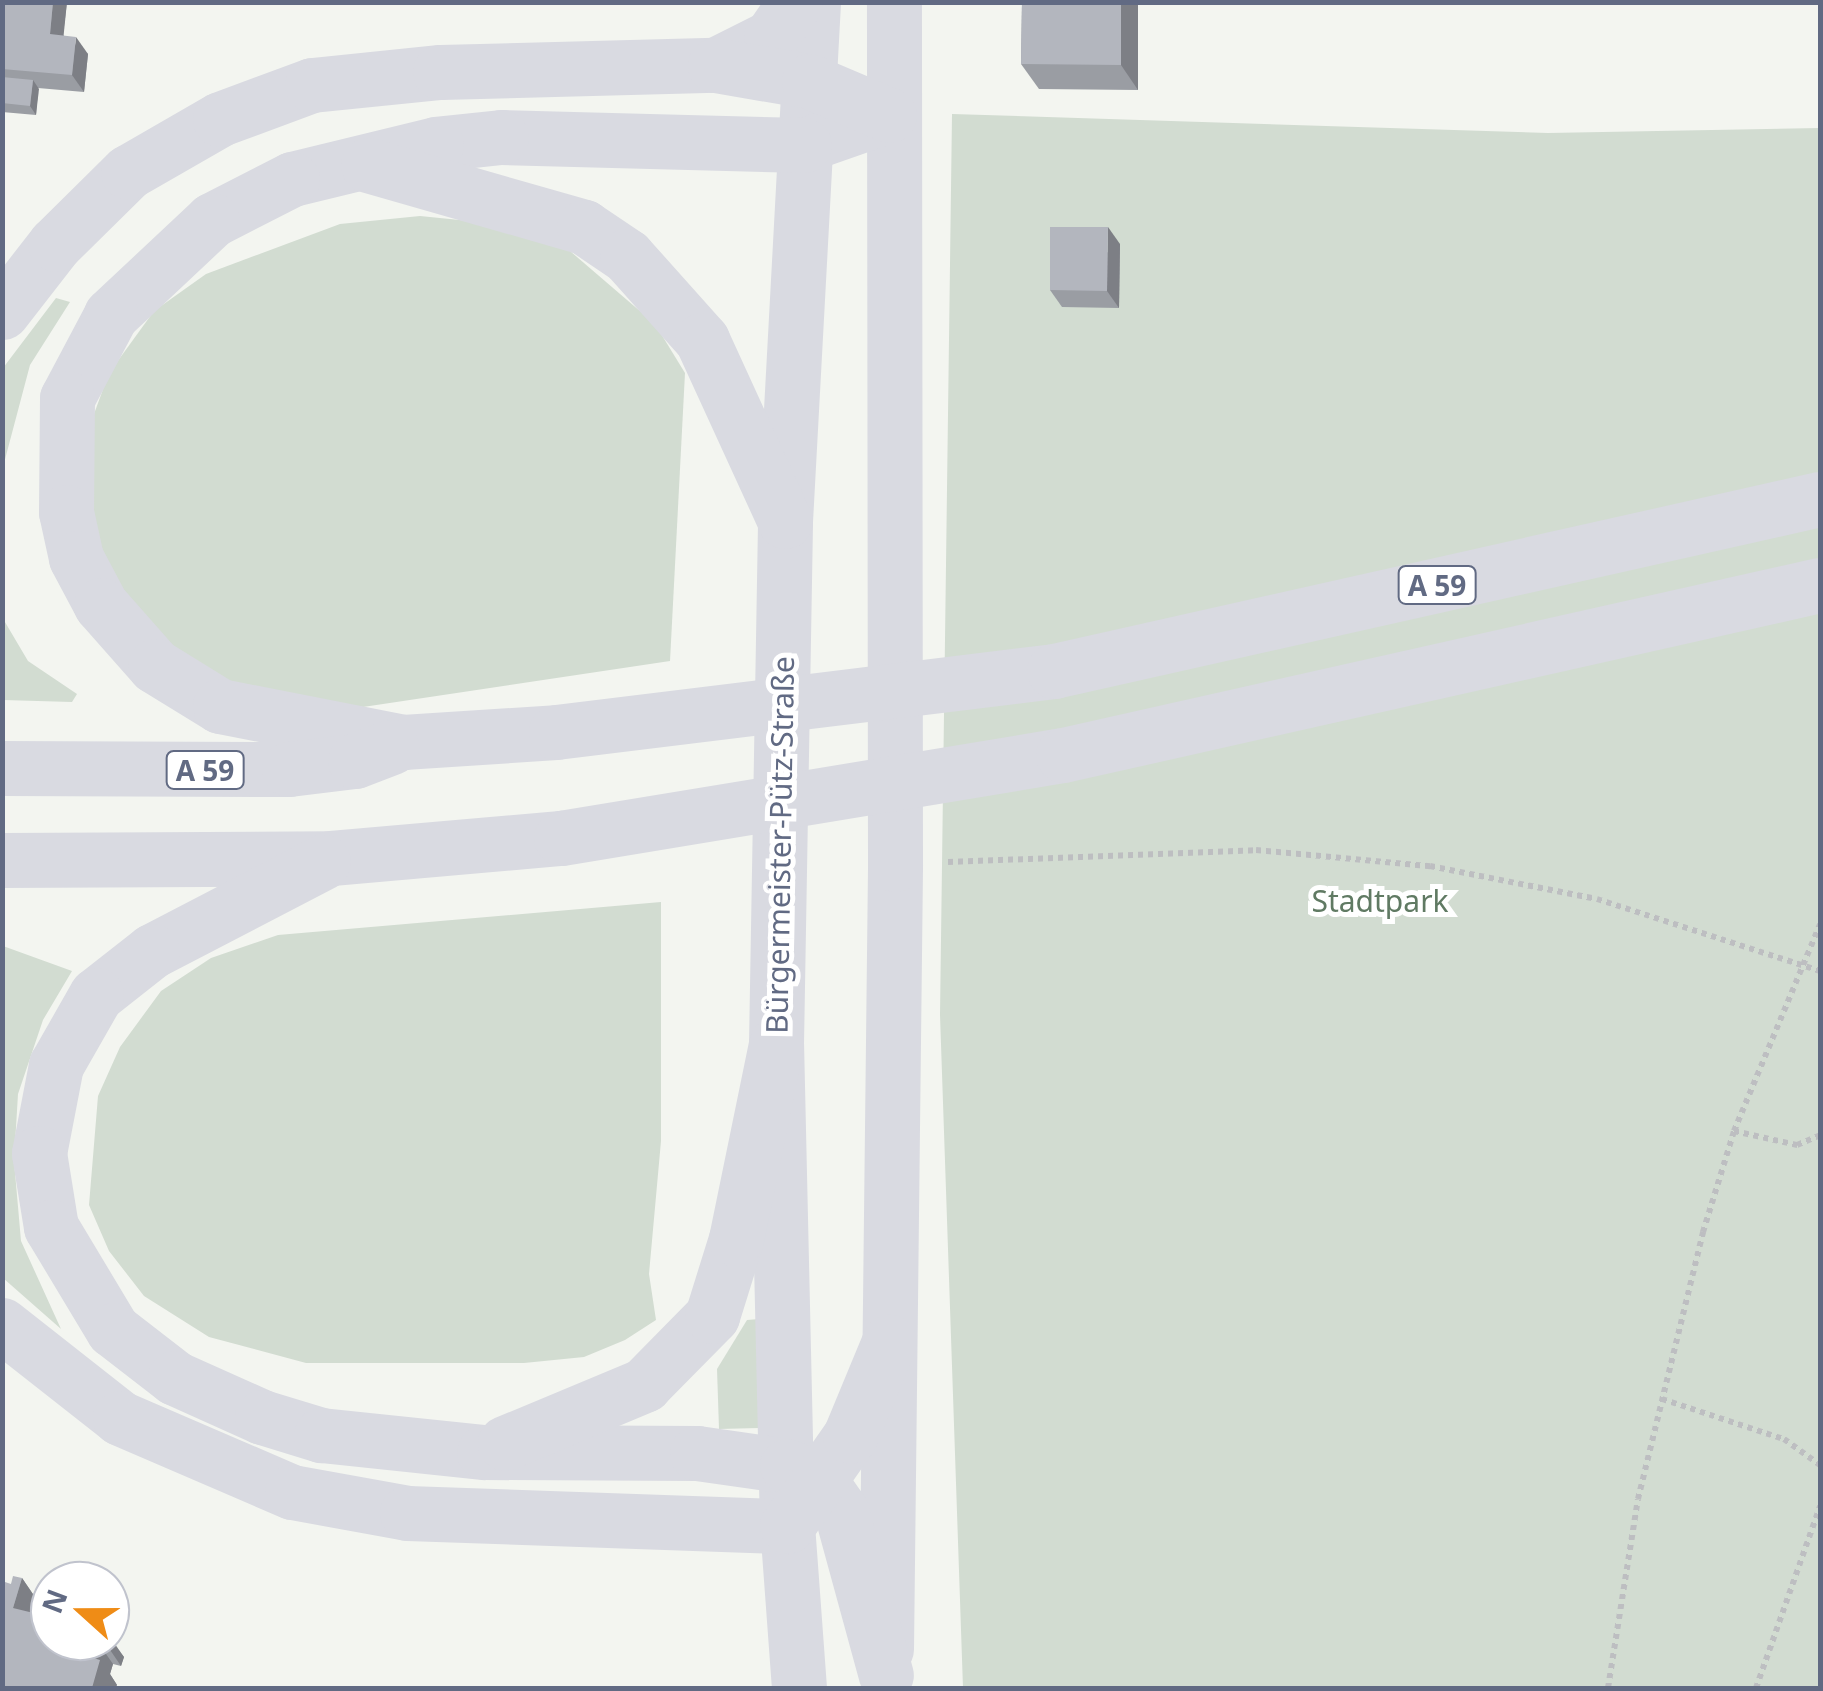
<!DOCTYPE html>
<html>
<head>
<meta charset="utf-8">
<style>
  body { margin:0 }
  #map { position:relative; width:1823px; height:1691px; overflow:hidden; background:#f3f5f0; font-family:"Noto Sans",sans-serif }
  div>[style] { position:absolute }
  .green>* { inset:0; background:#d2dcd1 }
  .path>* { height:6px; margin-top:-3px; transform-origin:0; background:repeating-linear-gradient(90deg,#bdbec1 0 5px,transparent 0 10px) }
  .major>* { height:55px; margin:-27.5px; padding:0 27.5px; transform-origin:27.5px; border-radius:27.5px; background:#d9dae1 }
  .highway>* { height:55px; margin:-27.5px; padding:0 27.5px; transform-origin:27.5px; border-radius:27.5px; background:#d9dae1 }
  .wall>* { inset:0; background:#9a9da3 }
  .shaded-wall>* { inset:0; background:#7d7f85 }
  .building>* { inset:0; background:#b3b6be }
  span { translate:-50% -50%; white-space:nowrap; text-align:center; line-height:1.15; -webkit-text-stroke:10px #fff; paint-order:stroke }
  .shield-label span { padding:2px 8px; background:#fff; border:2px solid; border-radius:8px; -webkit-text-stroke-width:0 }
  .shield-label { font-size:28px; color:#616a83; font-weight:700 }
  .street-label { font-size:30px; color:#616a83 }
  .park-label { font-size:30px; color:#607a63 }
  .frame { position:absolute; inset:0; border:5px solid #616a83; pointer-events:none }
  .north { position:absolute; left:30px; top:1561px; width:100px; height:100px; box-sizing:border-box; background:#fff; border:2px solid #c0c3cd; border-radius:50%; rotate:291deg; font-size:28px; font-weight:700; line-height:40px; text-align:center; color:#616a83 }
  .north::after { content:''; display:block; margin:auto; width:35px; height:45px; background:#ef8c16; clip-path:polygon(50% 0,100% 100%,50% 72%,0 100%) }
</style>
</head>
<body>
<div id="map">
  <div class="green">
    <div style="clip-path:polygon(952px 114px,1548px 133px,1820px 128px,1820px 1688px,963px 1688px,940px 1015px)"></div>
    <div style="clip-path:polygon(420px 216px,499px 224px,570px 251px,655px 324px,685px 373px,670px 661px,363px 707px,239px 687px,173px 657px,131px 611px,104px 561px,87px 501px,87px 433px,109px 373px,154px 311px,206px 274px,340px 224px)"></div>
    <div style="clip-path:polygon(56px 298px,70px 302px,30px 365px,3px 467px,3px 368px)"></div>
    <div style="clip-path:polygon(2px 617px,28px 661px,77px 694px,72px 702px,3px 700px)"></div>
    <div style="clip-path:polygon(661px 902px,661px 1141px,649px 1274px,656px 1320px,625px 1340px,584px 1357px,524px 1363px,306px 1363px,209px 1337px,144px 1296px,109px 1251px,89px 1205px,98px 1096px,120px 1047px,161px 991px,211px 958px,278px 935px)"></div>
    <div style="clip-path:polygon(3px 946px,72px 971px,43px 1020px,18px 1094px,14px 1161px,21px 1241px,61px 1329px,3px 1278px)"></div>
    <div style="clip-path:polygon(759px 1319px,759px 1428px,719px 1429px,717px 1369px,747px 1320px)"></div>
  </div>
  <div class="path">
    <div style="left:948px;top:862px;width:308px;rotate:-2.2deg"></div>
    <div style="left:1256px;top:850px;width:175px;rotate:5.3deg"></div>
    <div style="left:1430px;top:866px;width:170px;rotate:11.2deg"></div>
    <div style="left:1597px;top:899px;width:234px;rotate:17.9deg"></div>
    <div style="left:1734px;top:1131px;width:65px;rotate:12.5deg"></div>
    <div style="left:1797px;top:1145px;width:25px;rotate:-23deg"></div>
    <div style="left:1662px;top:1399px;width:128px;rotate:18.2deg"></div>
    <div style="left:1784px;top:1439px;width:44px;rotate:35.8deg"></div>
    <div style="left:1608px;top:1688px;width:191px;rotate:-81deg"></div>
    <div style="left:1638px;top:1499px;width:275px;rotate:-76.3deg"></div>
    <div style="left:1703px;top:1232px;width:106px;rotate:-72.9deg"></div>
    <div style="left:1734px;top:1131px;width:224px;rotate:-67.4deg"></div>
    <div style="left:1756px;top:1688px;width:193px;rotate:-70.6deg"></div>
  </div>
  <div class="major">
    <div style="left:886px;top:1649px;width:785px;rotate:-89.34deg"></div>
    <div style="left:895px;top:864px;width:862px;rotate:-90.07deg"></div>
    <div style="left:799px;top:1688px;width:162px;rotate:-94.2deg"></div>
    <div style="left:787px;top:1526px;width:482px;rotate:-91.3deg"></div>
    <div style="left:776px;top:1044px;width:523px;rotate:-89.01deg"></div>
    <div style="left:785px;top:521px;width:520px;rotate:-86.91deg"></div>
  </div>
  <div class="highway">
    <div style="left:715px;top:65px;width:63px;rotate:-26.6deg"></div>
    <div style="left:771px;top:37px;width:42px;rotate:-55.6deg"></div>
    <div style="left:889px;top:115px;width:90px;rotate:160.6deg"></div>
    <div style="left:804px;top:145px;width:303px;rotate:-178.5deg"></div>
    <div style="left:501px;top:137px;width:65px;rotate:173.9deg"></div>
    <div style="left:436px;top:144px;width:148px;rotate:166.3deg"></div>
    <div style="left:292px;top:179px;width:90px;rotate:152.9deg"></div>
    <div style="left:212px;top:220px;width:139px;rotate:136.8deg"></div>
    <div style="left:111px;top:315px;width:94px;rotate:117.9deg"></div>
    <div style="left:67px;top:398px;width:114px;rotate:90.5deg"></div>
    <div style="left:66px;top:512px;width:47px;rotate:77.7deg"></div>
    <div style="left:76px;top:558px;width:53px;rotate:62deg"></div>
    <div style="left:101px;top:605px;width:81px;rotate:48.5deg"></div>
    <div style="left:155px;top:666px;width:76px;rotate:31.6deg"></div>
    <div style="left:220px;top:706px;width:187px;rotate:11.1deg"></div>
    <div style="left:403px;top:742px;width:153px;rotate:-3.7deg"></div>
    <div style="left:556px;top:732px;width:502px;rotate:-6.98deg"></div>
    <div style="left:1054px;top:671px;width:785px;rotate:-12.66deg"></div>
    <div style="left:368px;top:165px;width:225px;rotate:16deg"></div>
    <div style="left:584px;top:227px;width:52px;rotate:34deg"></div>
    <div style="left:627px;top:256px;width:113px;rotate:48.2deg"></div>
    <div style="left:702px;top:340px;width:199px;rotate:65.4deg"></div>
    <div style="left:2px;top:312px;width:86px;rotate:-52.1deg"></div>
    <div style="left:55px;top:244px;width:103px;rotate:-44.6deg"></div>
    <div style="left:128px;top:172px;width:106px;rotate:-29.9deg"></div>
    <div style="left:220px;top:119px;width:98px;rotate:-20.3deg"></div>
    <div style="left:312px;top:85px;width:129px;rotate:-5.8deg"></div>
    <div style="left:440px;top:72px;width:275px;rotate:-1.5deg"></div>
    <div style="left:715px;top:65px;width:95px;rotate:9.7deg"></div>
    <div style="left:809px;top:81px;width:87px;rotate:23deg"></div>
    <div style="left:2px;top:768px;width:287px;rotate:0.2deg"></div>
    <div style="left:289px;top:769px;width:66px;rotate:-6.9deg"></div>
    <div style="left:355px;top:761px;width:39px;rotate:-21deg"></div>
    <div style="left:2px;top:860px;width:329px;rotate:-0.3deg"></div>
    <div style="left:331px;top:858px;width:231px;rotate:-5deg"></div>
    <div style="left:561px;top:838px;width:509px;rotate:-9.39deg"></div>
    <div style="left:1063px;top:755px;width:776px;rotate:-12.66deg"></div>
    <div style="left:323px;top:862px;width:193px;rotate:152.5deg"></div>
    <div style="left:152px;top:951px;width:71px;rotate:141.8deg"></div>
    <div style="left:96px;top:995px;width:81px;rotate:119.7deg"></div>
    <div style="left:56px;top:1065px;width:90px;rotate:100.9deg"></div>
    <div style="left:39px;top:1153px;width:75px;rotate:80.8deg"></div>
    <div style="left:51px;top:1227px;width:120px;rotate:59deg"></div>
    <div style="left:113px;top:1330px;width:78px;rotate:37.7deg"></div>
    <div style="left:175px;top:1378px;width:95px;rotate:24.1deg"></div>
    <div style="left:262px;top:1417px;width:62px;rotate:17deg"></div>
    <div style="left:321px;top:1435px;width:164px;rotate:6deg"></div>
    <div style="left:484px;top:1452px;width:213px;rotate:0.3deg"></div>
    <div style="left:697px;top:1453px;width:91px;rotate:8.2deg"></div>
    <div style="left:787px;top:1466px;width:36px;rotate:24deg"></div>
    <div style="left:820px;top:1481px;width:37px;rotate:55deg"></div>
    <div style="left:841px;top:1511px;width:170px;rotate:74.7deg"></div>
    <div style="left:2px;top:1325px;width:150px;rotate:38.2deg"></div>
    <div style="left:120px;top:1418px;width:187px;rotate:23.3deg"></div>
    <div style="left:292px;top:1492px;width:117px;rotate:10.3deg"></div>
    <div style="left:407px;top:1513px;width:380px;rotate:2deg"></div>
    <div style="left:787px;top:1526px;width:110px;rotate:-55deg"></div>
    <div style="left:850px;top:1436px;width:102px;rotate:-67.5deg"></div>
    <div style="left:505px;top:1443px;width:151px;rotate:-22.6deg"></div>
    <div style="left:644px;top:1385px;width:97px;rotate:-45.4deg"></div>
    <div style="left:712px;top:1316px;width:81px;rotate:-72.7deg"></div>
    <div style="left:736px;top:1239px;width:199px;rotate:-78.4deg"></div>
  </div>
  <div class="wall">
    <div style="clip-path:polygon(2px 2px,67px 2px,63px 35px,88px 54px,84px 92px,38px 88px,36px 115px,2px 112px)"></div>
    <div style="clip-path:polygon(1022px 2px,1138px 2px,1138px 90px,1039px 89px,1021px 64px)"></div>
    <div style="clip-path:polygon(1120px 244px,1119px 308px,1062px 307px,1050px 290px)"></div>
    <div style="clip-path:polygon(22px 1578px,39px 1603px,36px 1614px,50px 1641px,110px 1641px,124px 1657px,121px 1666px,113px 1664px,110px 1674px,117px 1685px,2px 1688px,11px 1584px)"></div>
  </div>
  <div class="shaded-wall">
    <div style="clip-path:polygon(53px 2px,67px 2px,62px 51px,50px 34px)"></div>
    <div style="clip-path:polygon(1121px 2px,1138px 2px,1138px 90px,1121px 65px)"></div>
    <div style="clip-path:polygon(76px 37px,88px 54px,84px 92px,72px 75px)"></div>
    <div style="clip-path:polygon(33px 80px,39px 89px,36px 115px,30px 106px)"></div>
    <div style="clip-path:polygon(1108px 227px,1120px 244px,1119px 308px,1107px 291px)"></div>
    <div style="clip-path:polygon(22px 1578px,39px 1603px,30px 1632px,13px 1608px)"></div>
    <div style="clip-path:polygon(110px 1637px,124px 1657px,121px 1666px,104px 1641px,110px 1641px)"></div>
    <div style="clip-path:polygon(95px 1641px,97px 1641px,113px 1664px,110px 1674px,117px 1685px,116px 1688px,92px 1688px,90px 1657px)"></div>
  </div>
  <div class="building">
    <div style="clip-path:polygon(2px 2px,53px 2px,50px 34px,76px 37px,72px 75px,2px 69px)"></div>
    <div style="clip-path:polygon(1022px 2px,1121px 2px,1121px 65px,1021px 64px)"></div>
    <div style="clip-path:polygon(2px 77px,33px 80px,30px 106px,2px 103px)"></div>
    <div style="clip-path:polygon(1050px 227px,1108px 227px,1107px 291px,1050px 290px)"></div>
    <div style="clip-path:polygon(13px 1576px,22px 1578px,13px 1608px,50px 1617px,50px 1641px,95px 1641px,90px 1657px,100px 1660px,92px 1688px,2px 1688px,2px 1581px,11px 1584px)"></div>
  </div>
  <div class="shield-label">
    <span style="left:1437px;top:585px">A 59</span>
    <span style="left:205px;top:770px">A 59</span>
  </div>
  <div class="street-label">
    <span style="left:780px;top:845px;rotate:-89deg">Bürgermeister-Pütz-Straße</span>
  </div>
  <div class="park-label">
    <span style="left:1380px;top:901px">Stadtpark</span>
  </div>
  <div class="frame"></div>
  <div class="north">N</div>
</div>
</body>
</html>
